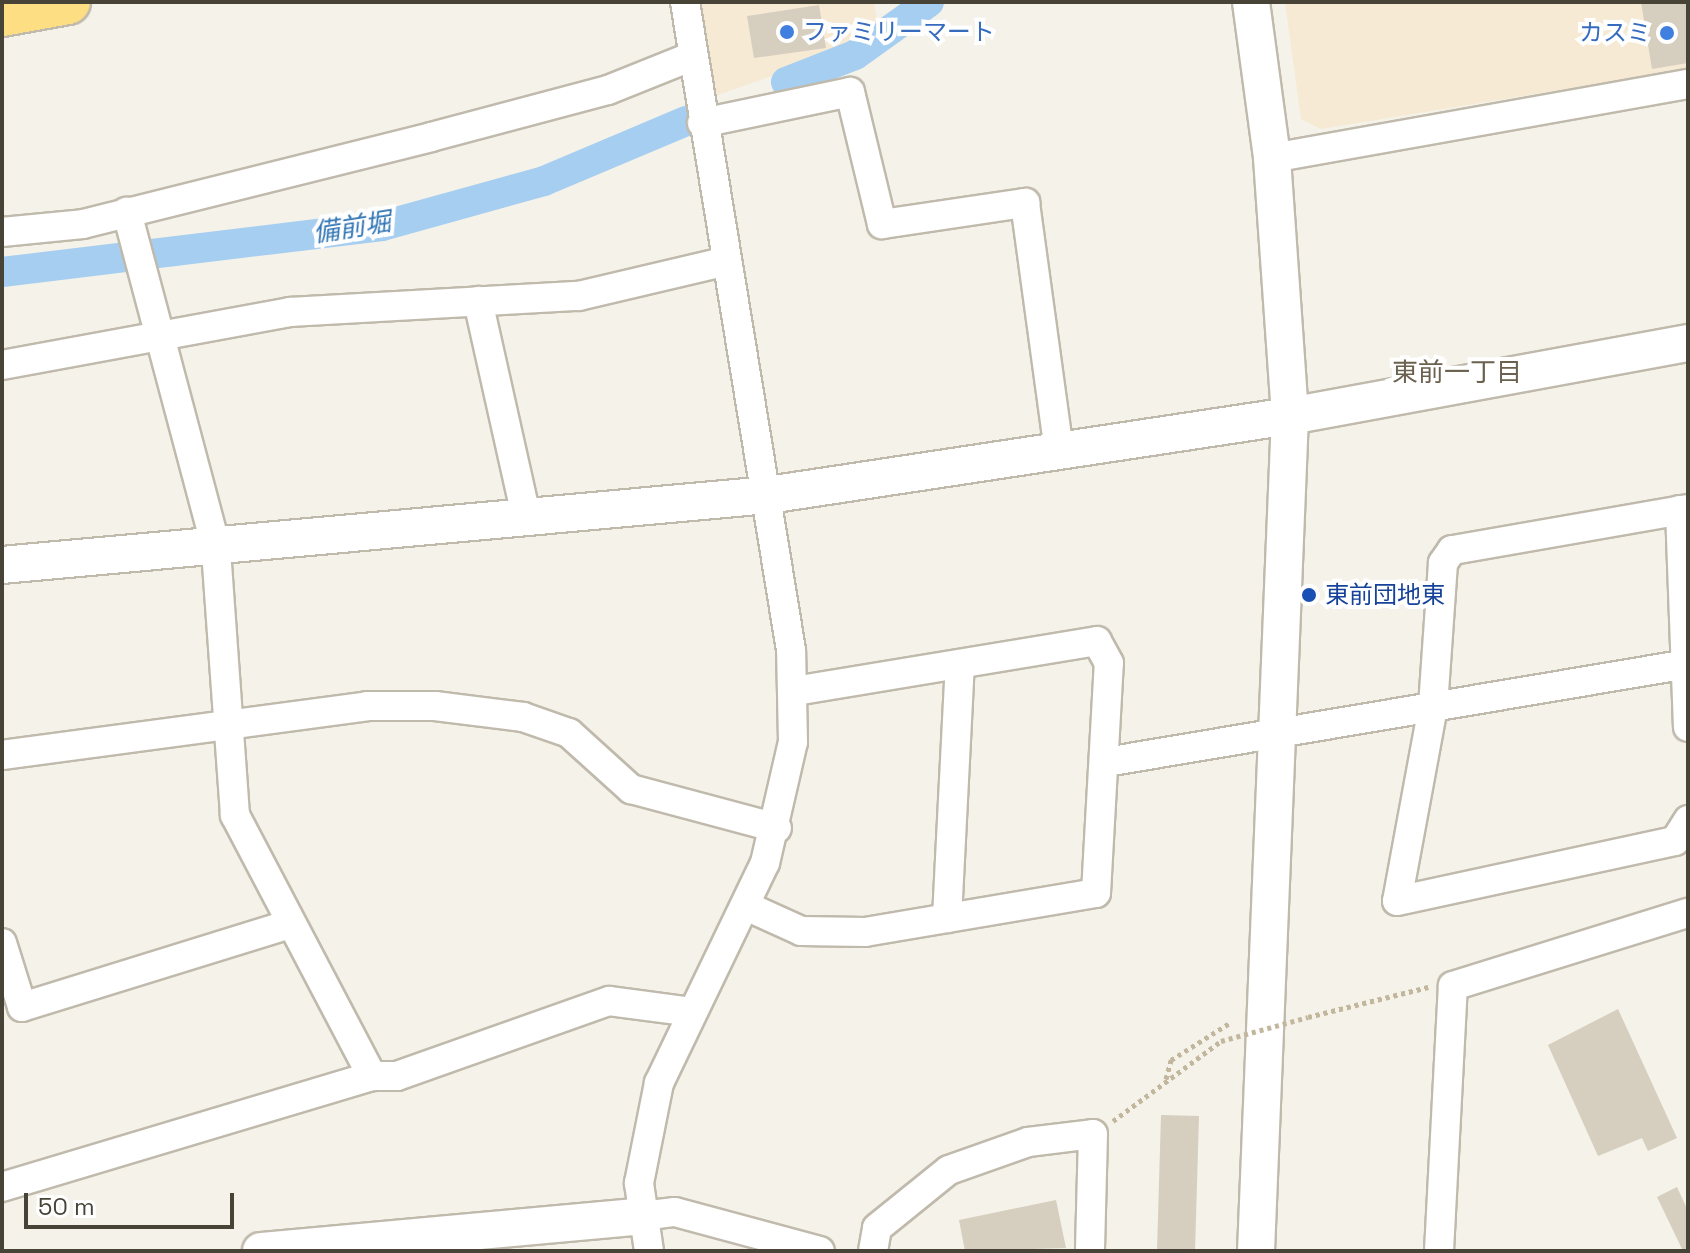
<!DOCTYPE html>
<html>
<head>
<meta charset="utf-8">
<style>
  body { margin:0 }
  #map { position:relative; width:1690px; height:1253px; overflow:hidden; background:#f4f2e9; font-family:"Space Grotesk","Noto Sans JP",sans-serif }
  div>[style] { position:absolute }
  .commercial>* { inset:0; background:#f6ead5 }
  .canal>* { height:30px; margin:-15px; padding:0 15px; transform-origin:15px; border-radius:15px; background:#a6cef0 }
  .building>* { inset:0; background:#d6cebf }
  .path>* { height:5px; margin-top:-2.5px; transform-origin:0; background:repeating-linear-gradient(90deg,#c2b79d 0 4px,transparent 0 8px) }
  .roads { filter:drop-shadow(2px 0 #c0baac) drop-shadow(-2px 0 #c0baac) drop-shadow(0 2px #c0baac) drop-shadow(0 -2px #c0baac) }
  .minor>* { height:28px; margin:-14px; padding:0 14px; transform-origin:14px; border-radius:14px; background:#fff }
  .tertiary>* { height:36px; margin:-18px; padding:0 18px; transform-origin:18px; border-radius:18px; background:#fff }
  .trunk>* { height:44px; margin:-22px; padding:0 22px; transform-origin:22px; border-radius:22px; background:#fdde82 }
  .path-bridge>* { height:5px; margin-top:-2.5px; transform-origin:0; background:repeating-linear-gradient(90deg,#c2b79d 0 4px,transparent 0 8px) }
  .dots>* { width:22px; height:22px; translate:-50% -50%; box-sizing:border-box; border:4px solid #fff; border-radius:50% }
  span { translate:-50% -50%; white-space:nowrap; text-align:center; line-height:1.15; -webkit-text-stroke:8px #fff; paint-order:stroke }
  .shop-label { font-size:24px; color:#366cbe }
  .left { translate:0 -50%; text-align:left }
  .right { translate:-100% -50%; text-align:right }
  .transit-label { font-size:24px; color:#164399 }
  .water-label { font-size:26px; color:#3075b4; font-style:italic }
  .neighbourhood-label { font-size:26px; color:#6b614f }
  .frame { position:absolute; inset:0; border:4px solid #484337; pointer-events:none }
  .scale { position:absolute; left:24px; top:1193px; width:210px; height:36px; box-sizing:border-box; border:4px solid #484337; border-top:0; padding-left:10px; font-size:24px; line-height:28px; white-space:nowrap; color:#484337; -webkit-text-stroke:6px #fff; paint-order:stroke }
</style>
</head>
<body>
<div id="map">
  <div class="commercial">
    <div style="clip-path:polygon(699px 2px,874px 2px,878px 28px,823px 58px,715px 96px)"></div>
    <div style="clip-path:polygon(1285px 2px,1688px 2px,1688px 69px,1321px 129px,1301px 119px)"></div>
  </div>
  <div class="canal">
    <div style="left:786px;top:82px;width:74px;rotate:-21.4deg"></div>
    <div style="left:855px;top:55px;width:91px;rotate:-35.6deg"></div>
    <div style="left:2px;top:272px;width:383px;rotate:-6.9deg"></div>
    <div style="left:382px;top:226px;width:168px;rotate:-15.5deg"></div>
    <div style="left:544px;top:181px;width:154px;rotate:-22.9deg"></div>
  </div>
  <div class="building">
    <div style="clip-path:polygon(1641px 2px,1688px 2px,1688px 63px,1652px 69px)"></div>
    <div style="clip-path:polygon(819px 5px,826px 48px,754px 58px,747px 16px)"></div>
    <div style="clip-path:polygon(1618px 1009px,1677px 1138px,1648px 1151px,1642px 1138px,1598px 1156px,1548px 1045px)"></div>
    <div style="clip-path:polygon(1161px 1115px,1199px 1116px,1195px 1251px,1157px 1251px)"></div>
    <div style="clip-path:polygon(1677px 1187px,1688px 1211px,1688px 1251px,1683px 1251px,1657px 1197px)"></div>
    <div style="clip-path:polygon(1056px 1200px,1066px 1248px,965px 1251px,959px 1220px)"></div>
  </div>
  <div class="path">
    <div style="left:1308px;top:1017px;width:124px;rotate:-14deg"></div>
    <div style="left:1166px;top:1079px;width:20px;rotate:-75deg"></div>
    <div style="left:1171px;top:1060px;width:71px;rotate:-32.3deg"></div>
    <div style="left:1113px;top:1121px;width:134px;rotate:-36.5deg"></div>
  </div>
  <div class="roads">
    <div class="minor">
      <div style="left:702px;top:123px;width:151px;rotate:-11.8deg"></div>
      <div style="left:850px;top:92px;width:136px;rotate:76.4deg"></div>
      <div style="left:882px;top:224px;width:145px;rotate:-8.4deg"></div>
      <div style="left:1025px;top:203px;width:251px;rotate:82.2deg"></div>
      <div style="left:1272px;top:158px;width:423px;rotate:-10.1deg"></div>
      <div style="left:2px;top:232px;width:81px;rotate:-5.6deg"></div>
      <div style="left:83px;top:224px;width:359px;rotate:-14deg"></div>
      <div style="left:431px;top:137px;width:183px;rotate:-14.9deg"></div>
      <div style="left:608px;top:90px;width:92px;rotate:-21.8deg"></div>
      <div style="left:478px;top:301px;width:224px;rotate:77.4deg"></div>
      <div style="left:2px;top:365px;width:293px;rotate:-10.4deg"></div>
      <div style="left:290px;top:312px;width:289px;rotate:-3.2deg"></div>
      <div style="left:579px;top:296px;width:152px;rotate:-13.3deg"></div>
      <div style="left:1688px;top:509px;width:240px;rotate:170.1deg"></div>
      <div style="left:1452px;top:550px;width:16px;rotate:125deg"></div>
      <div style="left:1443px;top:563px;width:144px;rotate:94deg"></div>
      <div style="left:1433px;top:707px;width:197px;rotate:100.5deg"></div>
      <div style="left:1397px;top:901px;width:284px;rotate:-12.2deg"></div>
      <div style="left:1675px;top:841px;width:25px;rotate:-58deg"></div>
      <div style="left:1680px;top:510px;width:217px;rotate:87.9deg"></div>
      <div style="left:2px;top:755px;width:368px;rotate:-7.6deg"></div>
      <div style="left:367px;top:706px;width:68px"></div>
      <div style="left:435px;top:706px;width:89px;rotate:7.1deg"></div>
      <div style="left:523px;top:717px;width:49px;rotate:19.2deg"></div>
      <div style="left:569px;top:733px;width:84px;rotate:42.1deg"></div>
      <div style="left:631px;top:789px;width:151px;rotate:15deg"></div>
      <div style="left:1106px;top:762px;width:589px;rotate:-9.57deg"></div>
      <div style="left:746px;top:906px;width:60px;rotate:24.4deg"></div>
      <div style="left:801px;top:931px;width:64px;rotate:0.9deg"></div>
      <div style="left:865px;top:932px;width:234px;rotate:-9.6deg"></div>
      <div style="left:1096px;top:893px;width:230px;rotate:-86.8deg"></div>
      <div style="left:1109px;top:663px;width:25px;rotate:-119deg"></div>
      <div style="left:1097px;top:641px;width:307px;rotate:170.6deg"></div>
      <div style="left:947px;top:918px;width:254px;rotate:-87.1deg"></div>
      <div style="left:2px;top:943px;width:67px;rotate:72.6deg"></div>
      <div style="left:22px;top:1007px;width:281px;rotate:-17.2deg"></div>
      <div style="left:372px;top:1076px;width:25px"></div>
      <div style="left:397px;top:1076px;width:225px;rotate:-19.5deg"></div>
      <div style="left:609px;top:1001px;width:83px;rotate:7.6deg"></div>
      <div style="left:2px;top:1187px;width:386px;rotate:-16.7deg"></div>
      <div style="left:372px;top:1076px;width:295px;rotate:-117.7deg"></div>
      <div style="left:235px;top:815px;width:269px;rotate:-94.1deg"></div>
      <div style="left:216px;top:547px;width:347px;rotate:-104.9deg"></div>
      <div style="left:642px;top:1216px;width:33px;rotate:-7deg"></div>
      <div style="left:675px;top:1212px;width:150px;rotate:15.1deg"></div>
      <div style="left:649px;top:1251px;width:69px;rotate:-98.4deg"></div>
      <div style="left:639px;top:1183px;width:102px;rotate:-78.7deg"></div>
      <div style="left:659px;top:1083px;width:244px;rotate:-64.3deg"></div>
      <div style="left:765px;top:863px;width:124px;rotate:-77deg"></div>
      <div style="left:793px;top:742px;width:92px;rotate:-91.2deg"></div>
      <div style="left:791px;top:650px;width:657px;rotate:-99.29deg"></div>
      <div style="left:873px;top:1251px;width:23px;rotate:-80deg"></div>
      <div style="left:877px;top:1228px;width:92px;rotate:-38.9deg"></div>
      <div style="left:949px;top:1170px;width:84px;rotate:-19.5deg"></div>
      <div style="left:1028px;top:1142px;width:65px;rotate:-7deg"></div>
      <div style="left:1093px;top:1134px;width:117px;rotate:91.5deg"></div>
      <div style="left:1439px;top:1251px;width:265px;rotate:-87deg"></div>
      <div style="left:1453px;top:986px;width:246px;rotate:-17.3deg"></div>
    </div>
    <div class="tertiary">
      <div style="left:1251px;top:2px;width:157px;rotate:82.3deg"></div>
      <div style="left:1272px;top:158px;width:259px;rotate:86deg"></div>
      <div style="left:1290px;top:416px;width:836px;rotate:92.33deg"></div>
      <div style="left:2px;top:565px;width:769px;rotate:-5.22deg"></div>
      <div style="left:768px;top:495px;width:528px;rotate:-8.61deg"></div>
      <div style="left:1290px;top:416px;width:405px;rotate:-10.4deg"></div>
      <div style="left:261px;top:1251px;width:383px;rotate:-5.2deg"></div>
    </div>
    <div class="trunk">
      <div style="left:2px;top:14px;width:67px;rotate:-10.3deg"></div>
    </div>
  </div>
  <div class="path-bridge">
    <div style="left:1221px;top:1041px;width:90px;rotate:-15.4deg"></div>
  </div>
  <div class="dots">
    <div style="left:787px;top:32px;background:#3f7fe0"></div>
    <div style="left:1667px;top:33px;background:#3f7fe0"></div>
    <div style="left:1309px;top:595px;background:#1a4fb4"></div>
  </div>
  <div class="shop-label">
    <span class="left" style="left:803px;top:32px">ファミリーマート</span>
    <span class="right" style="left:1651px;top:33px">カスミ</span>
  </div>
  <div class="transit-label">
    <span class="left" style="left:1325px;top:595px">東前団地東</span>
  </div>
  <div class="water-label">
    <span style="left:352px;top:228px;rotate:-9deg">備前堀</span>
  </div>
  <div class="neighbourhood-label">
    <span style="left:1457px;top:373px">東前一丁目</span>
  </div>
  <div class="frame"></div>
  <div class="scale">50 m</div>
</div>
</body>
</html>
